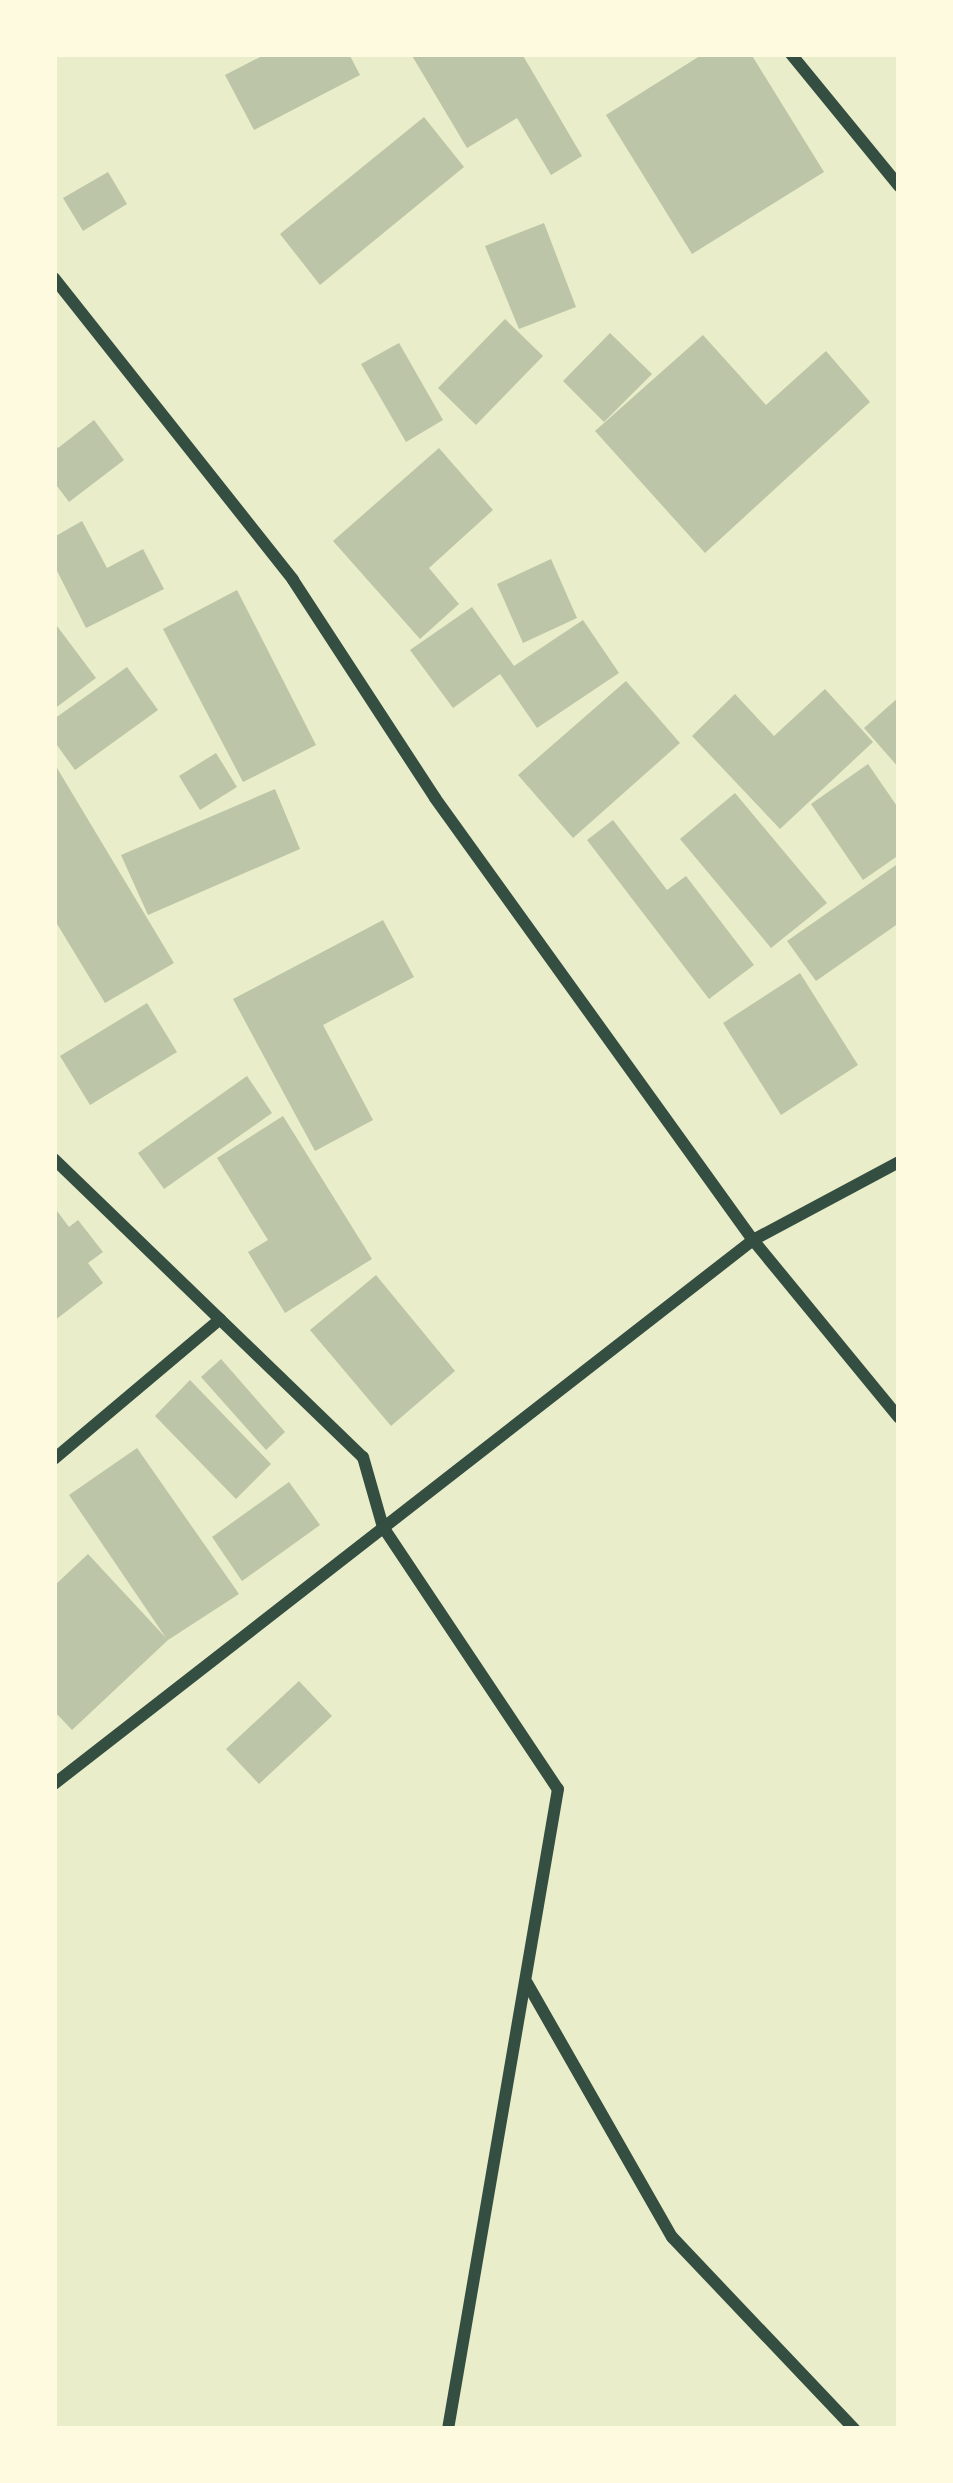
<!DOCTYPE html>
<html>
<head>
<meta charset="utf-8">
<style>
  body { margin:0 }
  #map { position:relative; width:953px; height:2483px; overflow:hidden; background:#e9edc9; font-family:"Fira Sans Condensed",sans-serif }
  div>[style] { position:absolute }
  .building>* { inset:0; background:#bcc5a7 }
  .minor>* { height:12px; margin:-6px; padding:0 6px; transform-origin:6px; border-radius:6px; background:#344e41 }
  span { translate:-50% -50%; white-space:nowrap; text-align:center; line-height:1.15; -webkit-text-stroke:9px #fefae0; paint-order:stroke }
  .frame { position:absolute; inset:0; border:57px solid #fefae0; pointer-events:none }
</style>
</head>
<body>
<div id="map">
  <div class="building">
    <div style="clip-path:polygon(266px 54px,349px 54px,360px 75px,254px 130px,225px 75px)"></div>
    <div style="clip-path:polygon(411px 54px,522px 54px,582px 156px,551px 175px,517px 118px,467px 148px)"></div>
    <div style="clip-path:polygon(703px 54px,751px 54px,824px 172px,692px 254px,606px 115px)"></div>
    <div style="clip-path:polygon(424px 117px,464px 167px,320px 285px,280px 234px)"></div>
    <div style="clip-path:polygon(108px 172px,127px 204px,83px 231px,63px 198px)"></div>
    <div style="clip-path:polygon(544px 223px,576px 307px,519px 329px,485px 246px)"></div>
    <div style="clip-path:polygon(505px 319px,543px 356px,476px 425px,438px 388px)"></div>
    <div style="clip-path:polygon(610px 333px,652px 374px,604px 422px,563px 381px)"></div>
    <div style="clip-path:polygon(703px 335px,766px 405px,826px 351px,870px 402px,705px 553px,595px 431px)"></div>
    <div style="clip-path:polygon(399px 343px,443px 420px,406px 442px,361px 364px)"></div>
    <div style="clip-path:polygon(94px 420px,124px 460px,69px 502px,54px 482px,54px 443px,58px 448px)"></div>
    <div style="clip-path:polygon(439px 448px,493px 510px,429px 568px,459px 604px,420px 639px,333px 541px)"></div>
    <div style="clip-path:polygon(82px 521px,107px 568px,143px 549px,164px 589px,86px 628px,54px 565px,54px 537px)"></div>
    <div style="clip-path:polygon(551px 559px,577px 618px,523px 643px,497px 584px)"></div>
    <div style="clip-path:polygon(237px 590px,316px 745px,243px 782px,163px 629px)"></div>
    <div style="clip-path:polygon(472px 607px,514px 666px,583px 620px,619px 673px,537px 728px,500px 674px,453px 708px,410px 650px)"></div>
    <div style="clip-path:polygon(54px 622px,96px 678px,54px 709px)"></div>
    <div style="clip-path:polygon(127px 667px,158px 710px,75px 770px,54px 741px,54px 719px)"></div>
    <div style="clip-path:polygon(626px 681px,680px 743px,573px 838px,518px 775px)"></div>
    <div style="clip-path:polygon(825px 689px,873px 742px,780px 829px,692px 736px,735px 694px,774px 736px)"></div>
    <div style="clip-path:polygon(899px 697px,899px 768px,864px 728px)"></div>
    <div style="clip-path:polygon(216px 753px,237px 787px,200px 810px,179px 776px)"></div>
    <div style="clip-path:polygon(54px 763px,174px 963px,105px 1003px,54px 919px)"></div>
    <div style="clip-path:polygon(868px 764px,899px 809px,899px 855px,863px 880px,811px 804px)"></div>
    <div style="clip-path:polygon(275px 789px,300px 849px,148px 915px,121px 855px)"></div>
    <div style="clip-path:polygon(735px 793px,827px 903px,771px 948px,680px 839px)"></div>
    <div style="clip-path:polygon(613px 820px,667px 890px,686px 876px,754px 965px,709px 999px,587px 840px)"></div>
    <div style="clip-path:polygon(899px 863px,899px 923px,816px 981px,787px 941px)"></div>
    <div style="clip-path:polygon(383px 920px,414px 977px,323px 1025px,373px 1120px,315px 1151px,233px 999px)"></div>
    <div style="clip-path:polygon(800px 973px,858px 1065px,781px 1115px,723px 1023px)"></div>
    <div style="clip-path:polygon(147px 1003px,177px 1052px,90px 1105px,60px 1056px)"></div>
    <div style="clip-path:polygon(247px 1076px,272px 1113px,164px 1189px,138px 1153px)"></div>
    <div style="clip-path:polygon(283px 1116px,372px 1259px,285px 1313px,248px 1252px,268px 1240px,217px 1158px)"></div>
    <div style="clip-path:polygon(54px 1207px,69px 1227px,78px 1220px,103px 1252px,88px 1263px,103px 1283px,54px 1321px)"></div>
    <div style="clip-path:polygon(376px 1275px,455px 1371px,391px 1426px,310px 1330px)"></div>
    <div style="clip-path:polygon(221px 1359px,285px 1432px,266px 1450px,201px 1377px)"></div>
    <div style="clip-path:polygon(190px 1380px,271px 1464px,236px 1499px,155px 1416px)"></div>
    <div style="clip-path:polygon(137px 1448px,239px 1594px,168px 1640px,72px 1730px,54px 1711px,54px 1586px,88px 1554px,166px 1638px,69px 1495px)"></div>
    <div style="clip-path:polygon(289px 1482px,320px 1525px,242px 1581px,212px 1537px)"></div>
    <div style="clip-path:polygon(299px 1681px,332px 1716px,259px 1784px,226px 1749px)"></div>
  </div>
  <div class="minor">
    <div style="left:791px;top:54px;width:171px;rotate:50.7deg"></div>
    <div style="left:54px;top:278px;width:385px;rotate:51.6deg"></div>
    <div style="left:293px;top:580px;width:260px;rotate:56.9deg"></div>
    <div style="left:435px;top:798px;width:545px;rotate:54.27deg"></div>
    <div style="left:753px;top:1240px;width:230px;rotate:50.6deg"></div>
    <div style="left:54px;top:1159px;width:429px;rotate:44deg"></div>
    <div style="left:363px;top:1457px;width:73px;rotate:74.1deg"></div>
    <div style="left:383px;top:1527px;width:315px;rotate:56.3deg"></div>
    <div style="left:558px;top:1789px;width:649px;rotate:99.75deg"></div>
    <div style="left:54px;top:1459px;width:217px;rotate:-40.1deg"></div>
    <div style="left:54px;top:1784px;width:886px;rotate:-37.89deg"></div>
    <div style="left:753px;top:1240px;width:166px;rotate:-28.1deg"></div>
    <div style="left:527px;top:1983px;width:292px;rotate:60.3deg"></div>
    <div style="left:672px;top:2237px;width:265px;rotate:46.5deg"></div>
  </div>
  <div class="frame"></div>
</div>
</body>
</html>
